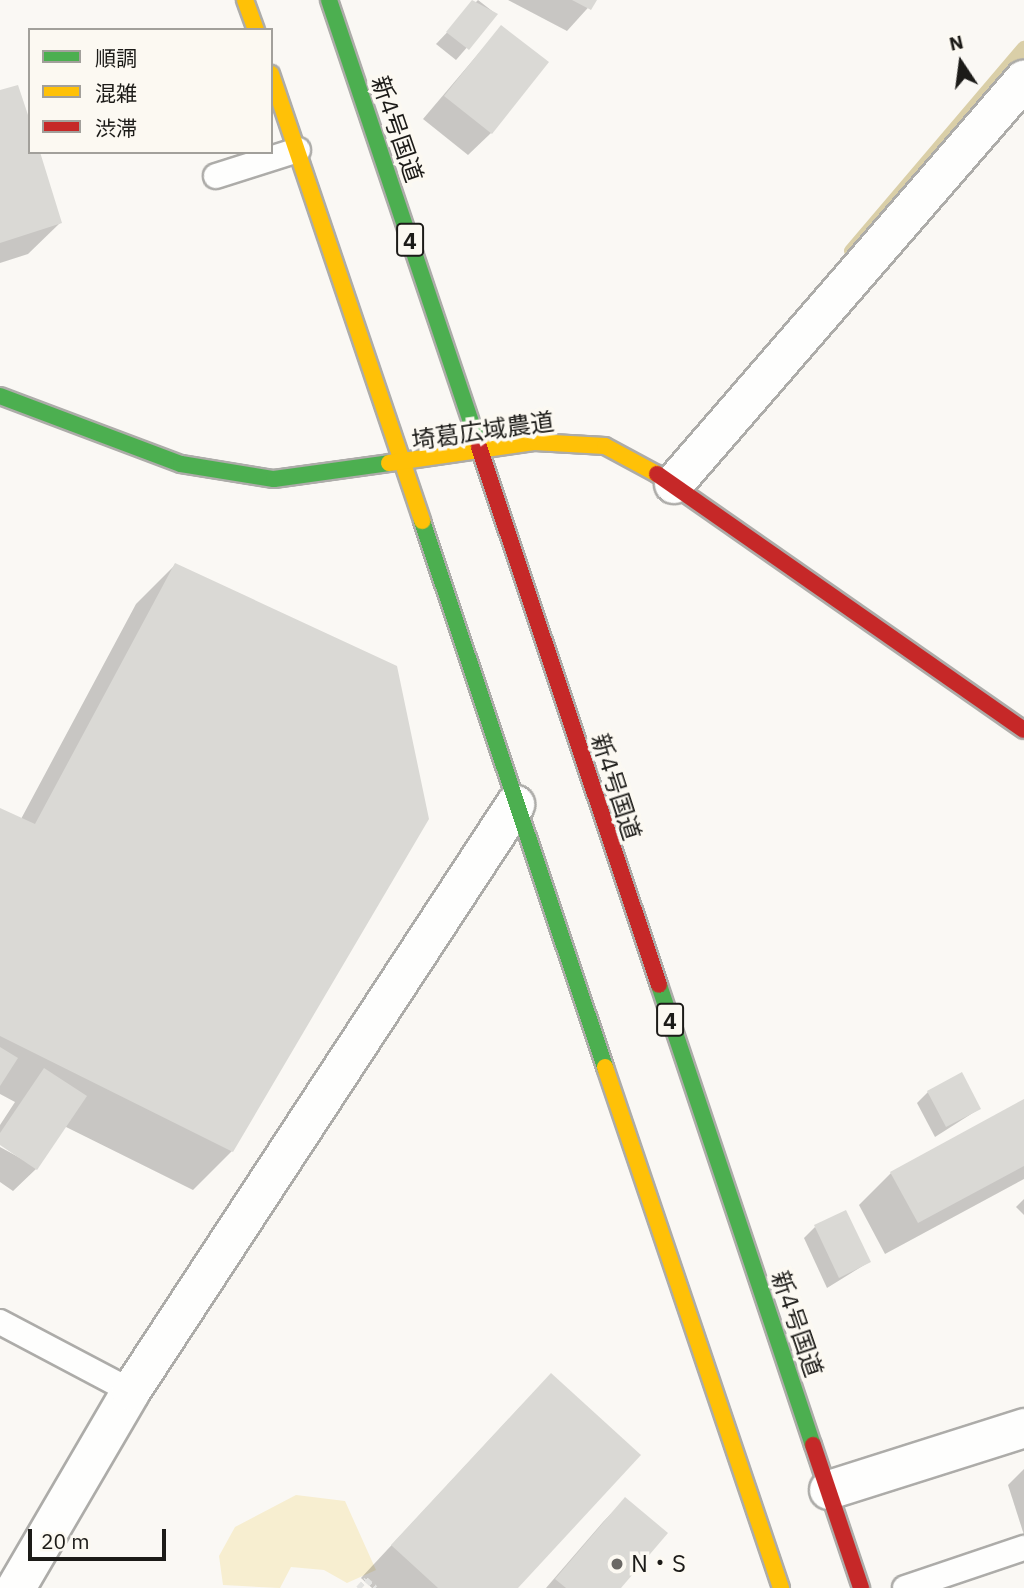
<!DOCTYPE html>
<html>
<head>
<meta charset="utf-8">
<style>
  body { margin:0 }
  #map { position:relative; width:1024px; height:1588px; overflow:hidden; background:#faf8f4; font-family:"IBM Plex Sans","Noto Sans JP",sans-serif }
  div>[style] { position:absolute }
  .green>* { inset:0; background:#f7eed0 }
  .shadow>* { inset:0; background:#0003 }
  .stream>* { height:14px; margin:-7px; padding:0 7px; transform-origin:7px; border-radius:7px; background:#dacfa8 }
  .building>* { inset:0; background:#dad9d5 }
  .path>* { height:4.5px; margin-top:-2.25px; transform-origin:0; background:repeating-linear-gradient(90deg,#e3e3e1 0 7px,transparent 0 10.5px) }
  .roads { filter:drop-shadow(2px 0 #adaca9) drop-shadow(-2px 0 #adaca9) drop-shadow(0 2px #adaca9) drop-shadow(0 -2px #adaca9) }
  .lane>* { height:24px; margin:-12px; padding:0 12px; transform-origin:12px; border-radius:12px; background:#fefefd }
  .street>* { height:38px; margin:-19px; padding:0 19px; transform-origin:19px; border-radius:19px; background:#fefefd }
  .fast>* { height:16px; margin:-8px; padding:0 8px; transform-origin:8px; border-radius:8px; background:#4caf50 }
  .slow>* { height:16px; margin:-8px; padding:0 8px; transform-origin:8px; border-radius:8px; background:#ffc107 }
  .jam>* { height:16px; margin:-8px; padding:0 8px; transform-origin:8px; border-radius:8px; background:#c62828 }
  .dots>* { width:19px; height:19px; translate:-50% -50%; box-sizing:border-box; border:4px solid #fcf9f2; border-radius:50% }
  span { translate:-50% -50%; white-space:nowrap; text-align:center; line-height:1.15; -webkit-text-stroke:7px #fcf9f2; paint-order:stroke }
  .shield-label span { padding:2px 5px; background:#fcf9f2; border:2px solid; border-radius:5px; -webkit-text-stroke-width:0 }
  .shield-label { font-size:23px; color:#1c1b18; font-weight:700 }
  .street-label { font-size:24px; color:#1c1b18 }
  .poi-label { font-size:24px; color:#1c1b18 }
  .left { translate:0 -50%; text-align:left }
  .legend { position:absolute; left:28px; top:28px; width:245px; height:126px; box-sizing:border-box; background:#fcf9f2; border:2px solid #a2a09b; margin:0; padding:9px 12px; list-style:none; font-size:21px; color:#1c1b18 }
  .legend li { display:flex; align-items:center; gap:14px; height:35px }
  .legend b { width:35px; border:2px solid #a2a09b }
  .north { position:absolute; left:926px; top:28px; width:70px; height:70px; -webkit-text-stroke:5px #fcf9f2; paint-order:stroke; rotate:347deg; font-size:19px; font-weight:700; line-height:28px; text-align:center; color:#1c1b18 }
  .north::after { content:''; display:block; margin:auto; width:24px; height:32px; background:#1c1b18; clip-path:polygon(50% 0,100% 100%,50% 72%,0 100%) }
  .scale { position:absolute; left:28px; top:1529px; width:138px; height:32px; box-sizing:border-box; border:4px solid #1c1b18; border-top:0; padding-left:9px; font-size:21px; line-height:24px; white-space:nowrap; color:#1c1b18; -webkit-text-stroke:5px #fcf9f2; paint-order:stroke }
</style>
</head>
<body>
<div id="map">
  <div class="green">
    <div style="clip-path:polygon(296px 1495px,345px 1501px,376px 1570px,347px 1583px,324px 1570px,291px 1567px,280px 1588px,223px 1585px,219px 1556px,235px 1527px)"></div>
  </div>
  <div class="shadow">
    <div style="clip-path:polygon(478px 0,496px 14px,456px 60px,436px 44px)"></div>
    <div style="clip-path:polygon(508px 0,595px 0,567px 31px)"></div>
    <div style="clip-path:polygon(501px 27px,491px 133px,468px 155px,423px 119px)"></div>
    <div style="clip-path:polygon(0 92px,60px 223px,28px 254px,0 263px)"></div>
    <div style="clip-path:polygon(175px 565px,232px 1151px,193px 1190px,64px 1126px,36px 1169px,13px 1191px,0 1182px,0 1147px,33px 1165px,0 1143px,0 1125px,15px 1102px,0 1094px,0 810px,21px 819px,136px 604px)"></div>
    <div style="clip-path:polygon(928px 1092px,979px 1109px,935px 1137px,917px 1103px)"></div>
    <div style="clip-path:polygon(1024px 1101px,1024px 1179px,885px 1254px,859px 1205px,891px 1173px)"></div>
    <div style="clip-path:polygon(1024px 1199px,1024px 1215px,1016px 1207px)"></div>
    <div style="clip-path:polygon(815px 1227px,869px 1262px,827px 1288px,804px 1238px)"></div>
    <div style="clip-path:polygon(520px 1407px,516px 1588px,372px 1588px,361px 1578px)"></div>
    <div style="clip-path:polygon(1024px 1469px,1024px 1535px,1008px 1485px)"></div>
    <div style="clip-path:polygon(625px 1499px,619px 1588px,546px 1588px,603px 1522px)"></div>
  </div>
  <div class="stream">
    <div style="left:851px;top:251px;width:267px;rotate:-49.6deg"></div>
  </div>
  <div class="building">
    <div style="clip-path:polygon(472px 0,498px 14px,469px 50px,446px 32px)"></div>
    <div style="clip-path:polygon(572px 0,597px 0,591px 10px)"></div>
    <div style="clip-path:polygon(501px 25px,549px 62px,492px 134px,444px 96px)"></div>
    <div style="clip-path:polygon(18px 85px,30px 121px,30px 152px,40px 152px,62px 223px,0 243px,0 90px)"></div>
    <div style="clip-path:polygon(175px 563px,397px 666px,429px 819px,233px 1152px,0 1036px,0 808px,35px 824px)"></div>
    <div style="clip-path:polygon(0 1047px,18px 1058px,0 1086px)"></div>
    <div style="clip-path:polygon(44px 1068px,87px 1096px,37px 1170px,0 1145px,0 1133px)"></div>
    <div style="clip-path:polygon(962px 1072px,981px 1109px,946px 1127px,927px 1091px)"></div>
    <div style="clip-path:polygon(1024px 1099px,1024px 1166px,918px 1223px,890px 1172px)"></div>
    <div style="clip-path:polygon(846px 1210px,871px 1262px,839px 1278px,814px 1225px)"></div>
    <div style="clip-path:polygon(551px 1373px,641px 1455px,518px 1588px,438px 1588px,391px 1545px)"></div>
    <div style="clip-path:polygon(625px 1497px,668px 1533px,621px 1588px,566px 1588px,555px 1579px)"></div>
  </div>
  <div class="path">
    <div style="left:358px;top:1588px;width:12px;rotate:-48deg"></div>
    <div style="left:366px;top:1579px;width:13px;rotate:42deg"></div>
  </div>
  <div class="roads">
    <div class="lane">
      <div style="left:216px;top:176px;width:86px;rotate:-17.6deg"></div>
      <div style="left:0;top:1322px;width:148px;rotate:27.8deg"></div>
      <div style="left:905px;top:1588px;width:126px;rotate:-18.6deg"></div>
    </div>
    <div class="street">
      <div style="left:674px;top:484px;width:535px;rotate:-49.1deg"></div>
      <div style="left:829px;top:1490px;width:205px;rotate:-17.6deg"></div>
      <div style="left:16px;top:1588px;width:228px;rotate:-59.7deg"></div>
      <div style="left:131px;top:1391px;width:701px;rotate:-56.76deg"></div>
    </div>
    <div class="fast">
      <div style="left:329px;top:0;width:471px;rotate:71.4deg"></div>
      <div style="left:0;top:396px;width:193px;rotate:20.6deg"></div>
      <div style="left:181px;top:464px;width:94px;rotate:9.2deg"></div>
      <div style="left:274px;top:479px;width:116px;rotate:-7.9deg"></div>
      <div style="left:422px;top:521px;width:576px;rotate:71.47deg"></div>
      <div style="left:659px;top:985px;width:485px;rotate:71.5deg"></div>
    </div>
    <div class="slow">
      <div style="left:245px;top:0;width:32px;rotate:70deg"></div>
      <div style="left:271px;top:74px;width:472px;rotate:71.3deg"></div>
      <div style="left:389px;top:463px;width:148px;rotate:-8.2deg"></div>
      <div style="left:535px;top:442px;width:70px;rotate:3.3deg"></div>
      <div style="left:605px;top:446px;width:59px;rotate:28.3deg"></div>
      <div style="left:605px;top:1067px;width:550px;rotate:71.33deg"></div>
    </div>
    <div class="jam">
      <div style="left:479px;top:447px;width:567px;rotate:71.5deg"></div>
      <div style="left:657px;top:474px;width:447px;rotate:34.9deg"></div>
      <div style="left:813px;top:1445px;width:151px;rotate:71.4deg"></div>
    </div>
  </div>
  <div class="dots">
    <div style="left:617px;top:1564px;background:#6a6865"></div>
  </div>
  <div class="shield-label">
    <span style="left:410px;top:240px">4</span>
    <span style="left:670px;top:1020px">4</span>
  </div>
  <div class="street-label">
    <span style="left:397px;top:129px;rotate:71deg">新4号国道</span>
    <span style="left:483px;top:431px;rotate:-8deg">埼葛広域農道</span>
    <span style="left:616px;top:787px;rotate:72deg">新4号国道</span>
    <span style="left:797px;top:1324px;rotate:71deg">新4号国道</span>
  </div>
  <div class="poi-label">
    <span class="left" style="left:631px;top:1564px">N・S</span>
  </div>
  <ul class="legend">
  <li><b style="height:9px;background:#4caf50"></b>順調</li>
  <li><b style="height:9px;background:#ffc107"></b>混雑</li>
  <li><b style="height:9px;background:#c62828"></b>渋滞</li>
  </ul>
  <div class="north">N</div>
  <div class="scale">20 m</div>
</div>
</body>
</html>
